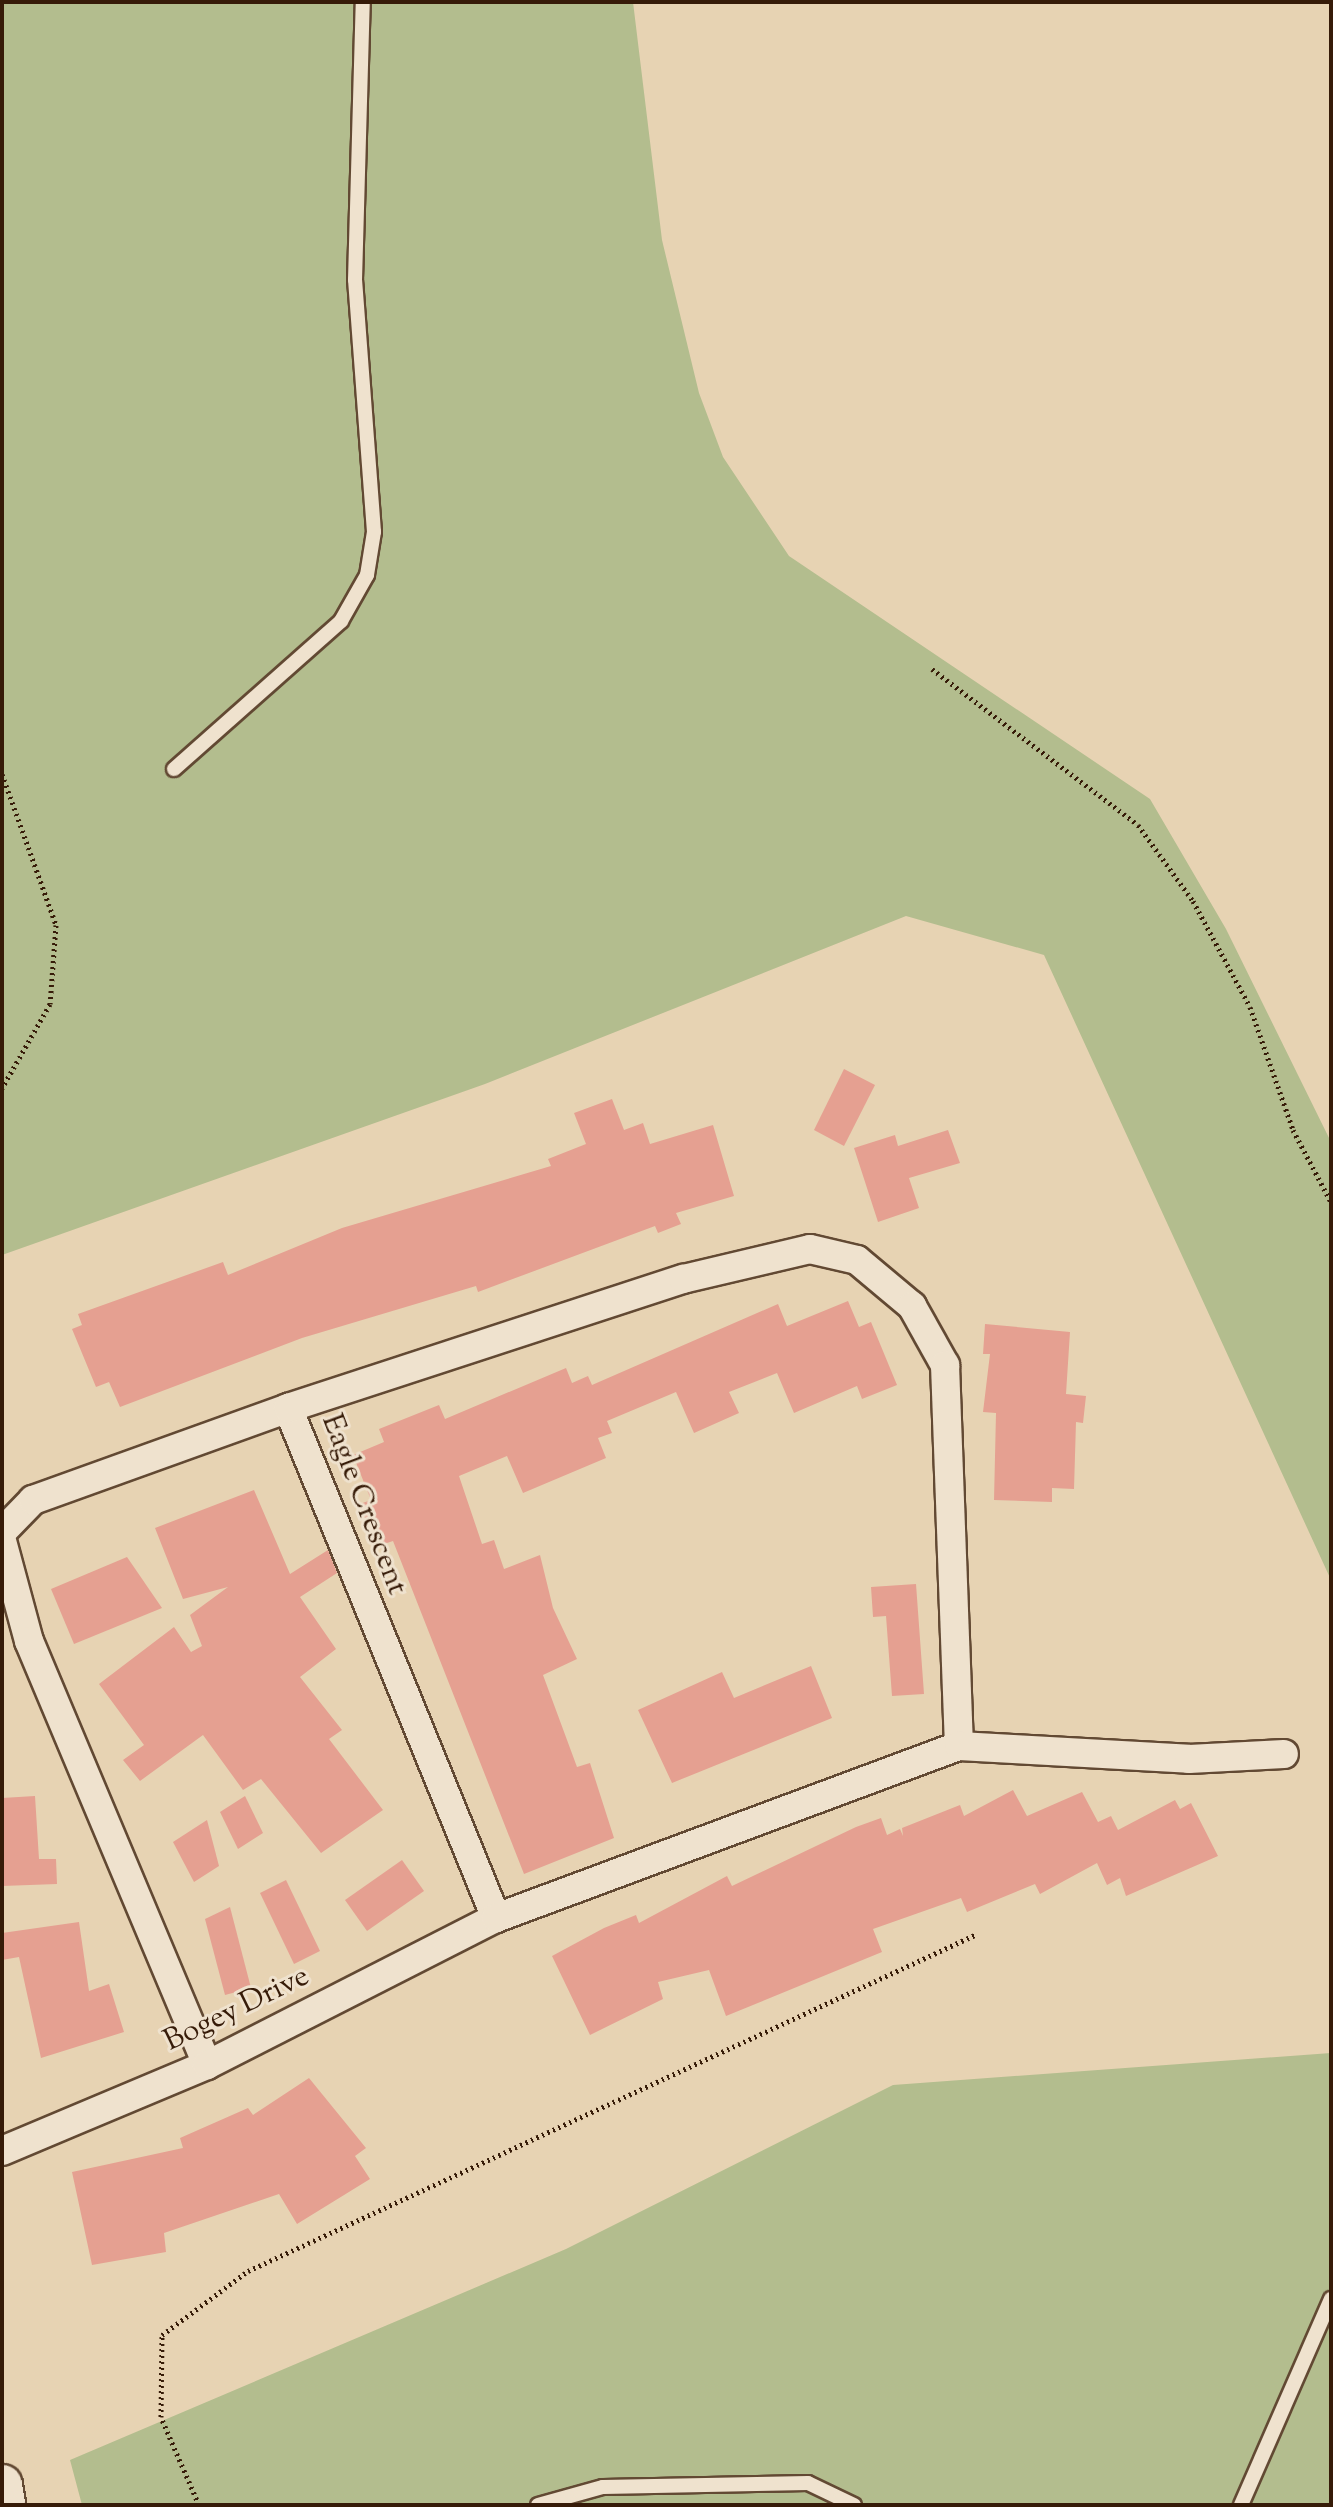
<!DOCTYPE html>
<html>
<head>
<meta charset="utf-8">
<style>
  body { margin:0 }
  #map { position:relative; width:1333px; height:2507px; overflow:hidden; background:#e7d3b3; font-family:"Sorts Mill Goudy",serif }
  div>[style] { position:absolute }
  .green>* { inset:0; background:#b3bd8e }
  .building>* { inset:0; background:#e5a091 }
  .path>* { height:5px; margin-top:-2.5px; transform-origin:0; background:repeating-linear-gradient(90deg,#361b08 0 2px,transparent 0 6px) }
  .roads { filter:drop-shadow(2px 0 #624933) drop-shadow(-2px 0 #624933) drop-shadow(0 2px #624933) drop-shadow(0 -2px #624933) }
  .lane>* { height:14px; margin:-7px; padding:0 7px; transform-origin:7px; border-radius:7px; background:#efe2ce }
  .street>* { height:28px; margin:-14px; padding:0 14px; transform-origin:14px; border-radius:14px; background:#efe2ce }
  .secondary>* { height:40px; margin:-20px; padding:0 20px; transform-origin:20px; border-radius:20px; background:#efe2ce }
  span { translate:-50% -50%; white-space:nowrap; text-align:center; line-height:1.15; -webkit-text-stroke:6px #efe2ce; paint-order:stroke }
  .street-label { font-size:30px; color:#361b08 }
  .frame { position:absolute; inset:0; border:4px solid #361b08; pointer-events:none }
</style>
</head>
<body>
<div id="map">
  <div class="green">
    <div style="clip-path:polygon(2px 2px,633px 2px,662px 240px,699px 393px,723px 457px,789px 556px,1150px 799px,1226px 929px,1331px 1142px,1331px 1580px,1044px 955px,906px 916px,485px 1084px,2px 1255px)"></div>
    <div style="clip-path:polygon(1331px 2053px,1331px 2505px,82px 2505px,70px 2460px,566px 2249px,893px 2085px)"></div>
  </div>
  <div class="building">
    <div style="clip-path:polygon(844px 1069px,875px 1085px,844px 1146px,814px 1130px)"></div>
    <div style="clip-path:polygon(612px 1099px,624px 1130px,643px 1123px,650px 1144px,713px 1125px,734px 1196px,676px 1213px,681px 1224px,658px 1233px,655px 1226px,478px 1292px,476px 1286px,302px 1338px,120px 1407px,109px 1382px,96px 1387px,72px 1329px,82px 1325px,78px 1314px,223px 1262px,228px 1275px,342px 1228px,551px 1166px,548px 1159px,586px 1144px,574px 1113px)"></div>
    <div style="clip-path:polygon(948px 1130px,960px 1163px,909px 1178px,919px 1208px,878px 1222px,854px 1148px,895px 1135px,898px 1146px)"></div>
    <div style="clip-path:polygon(848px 1301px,859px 1327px,871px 1322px,897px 1385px,862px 1399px,857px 1386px,794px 1413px,777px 1373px,729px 1392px,739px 1413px,694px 1433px,676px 1392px,607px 1421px,612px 1433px,598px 1438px,606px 1458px,523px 1493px,507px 1456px,459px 1476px,482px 1544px,494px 1540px,504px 1569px,540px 1555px,553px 1608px,577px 1659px,543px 1675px,577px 1767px,590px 1763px,614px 1838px,524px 1874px,393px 1541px,375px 1547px,360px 1504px,371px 1500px,353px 1455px,384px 1442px,379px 1429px,439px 1405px,445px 1419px,566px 1368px,572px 1383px,588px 1376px,592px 1385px,778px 1304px,787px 1326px)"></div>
    <div style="clip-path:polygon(985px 1324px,1070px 1332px,1066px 1394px,1086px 1396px,1083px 1423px,1076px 1422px,1074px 1489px,1052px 1488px,1052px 1502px,994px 1500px,996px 1413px,983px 1412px,990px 1354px,983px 1354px)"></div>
    <div style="clip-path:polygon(254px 1490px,290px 1574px,328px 1550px,337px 1573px,300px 1597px,336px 1649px,300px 1677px,342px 1730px,329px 1739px,383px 1810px,321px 1853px,261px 1779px,243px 1790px,203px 1735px,140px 1781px,123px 1760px,144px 1745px,99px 1684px,174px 1627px,191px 1652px,202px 1646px,190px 1615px,228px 1587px,183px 1599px,155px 1528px)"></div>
    <div style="clip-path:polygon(127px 1557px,162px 1608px,74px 1644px,51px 1589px)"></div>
    <div style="clip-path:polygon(916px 1584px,924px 1694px,892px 1696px,886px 1616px,873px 1617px,871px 1587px)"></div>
    <div style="clip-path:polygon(811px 1666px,832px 1718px,672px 1783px,638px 1710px,722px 1672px,734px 1698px)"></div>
    <div style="clip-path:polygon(1013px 1790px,1027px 1816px,1082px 1792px,1098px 1822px,1111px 1816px,1118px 1830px,1175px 1800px,1180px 1809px,1191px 1803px,1218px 1856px,1126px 1896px,1120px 1878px,1107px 1885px,1097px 1863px,1040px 1894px,1035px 1884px,967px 1912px,961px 1898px,873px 1929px,882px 1952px,726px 2016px,709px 1970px,658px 1982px,663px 1999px,590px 2035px,552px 1956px,604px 1928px,636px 1915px,639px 1923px,727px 1876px,732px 1886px,856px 1827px,881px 1818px,887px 1835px,900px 1829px,903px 1836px,902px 1828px,960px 1805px,964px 1816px)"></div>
    <div style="clip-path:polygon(35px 1796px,39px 1859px,56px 1859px,57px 1884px,2px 1886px,2px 1798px)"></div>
    <div style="clip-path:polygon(245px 1796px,263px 1833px,238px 1849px,220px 1812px)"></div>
    <div style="clip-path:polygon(207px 1820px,219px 1866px,194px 1882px,173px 1842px)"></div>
    <div style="clip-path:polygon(402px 1860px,424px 1891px,367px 1931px,345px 1900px)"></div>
    <div style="clip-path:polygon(286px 1880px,320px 1951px,294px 1964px,260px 1893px)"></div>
    <div style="clip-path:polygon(230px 1907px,251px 1988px,225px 1995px,205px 1919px)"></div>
    <div style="clip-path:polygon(79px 1922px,89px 1991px,109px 1984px,124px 2032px,41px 2058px,19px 1957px,2px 1960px,2px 1933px)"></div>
    <div style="clip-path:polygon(309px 2078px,366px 2148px,355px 2156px,370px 2179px,297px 2224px,279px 2194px,164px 2233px,166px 2252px,92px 2265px,72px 2172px,183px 2148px,180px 2138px,248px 2108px,253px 2115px)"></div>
  </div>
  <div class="path">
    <div style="left:932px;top:669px;width:258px;rotate:37.1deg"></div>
    <div style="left:1138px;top:825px;width:94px;rotate:54.1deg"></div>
    <div style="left:1193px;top:901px;width:120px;rotate:61.7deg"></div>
    <div style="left:1250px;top:1007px;width:130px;rotate:70.7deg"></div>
    <div style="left:1293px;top:1130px;width:81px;rotate:62.2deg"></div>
    <div style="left:2px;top:774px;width:160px;rotate:70.3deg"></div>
    <div style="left:56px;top:925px;width:79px;rotate:94.3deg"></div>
    <div style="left:50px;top:1004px;width:97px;rotate:119.7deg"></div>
    <div style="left:199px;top:2505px;width:96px;rotate:-113.4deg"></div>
    <div style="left:161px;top:2417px;width:82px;rotate:-89.3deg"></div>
    <div style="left:162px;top:2335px;width:107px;rotate:-36.7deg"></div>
    <div style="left:248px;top:2271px;width:801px;rotate:-24.81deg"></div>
  </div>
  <div class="roads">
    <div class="lane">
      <div style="left:174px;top:769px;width:223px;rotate:-41.5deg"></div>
      <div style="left:341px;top:621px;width:53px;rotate:-60.5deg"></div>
      <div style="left:367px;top:575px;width:44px;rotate:-80.8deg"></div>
      <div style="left:374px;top:532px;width:253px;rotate:-94.3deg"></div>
      <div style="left:355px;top:280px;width:278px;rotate:-88.4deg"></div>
      <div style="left:538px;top:2505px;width:67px;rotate:-15.5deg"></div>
      <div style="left:603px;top:2487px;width:205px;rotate:-1.1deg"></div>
      <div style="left:808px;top:2483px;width:51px;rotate:25.6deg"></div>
      <div style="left:1241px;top:2505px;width:225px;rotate:-66.4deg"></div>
    </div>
    <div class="street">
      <div style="left:288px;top:1408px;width:551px;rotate:67.81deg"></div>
      <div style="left:2px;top:1532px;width:45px;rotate:-45.9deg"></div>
      <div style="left:33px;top:1500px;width:271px;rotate:-19.8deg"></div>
      <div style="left:288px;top:1408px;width:416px;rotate:-18.1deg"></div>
      <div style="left:683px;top:1279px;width:130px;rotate:-13.3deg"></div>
      <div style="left:810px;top:1249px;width:48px;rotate:13.2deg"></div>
      <div style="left:857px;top:1260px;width:72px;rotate:39.9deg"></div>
      <div style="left:912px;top:1306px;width:68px;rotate:60.8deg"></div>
      <div style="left:945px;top:1365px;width:381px;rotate:87.9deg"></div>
      <div style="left:2px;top:1541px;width:104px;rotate:74.9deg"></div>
      <div style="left:29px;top:1641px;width:460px;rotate:67.2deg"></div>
      <div style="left:2px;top:2151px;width:222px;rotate:-22.8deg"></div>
      <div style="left:207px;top:2065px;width:324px;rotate:-27deg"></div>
      <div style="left:496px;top:1918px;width:494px;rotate:-20.4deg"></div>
      <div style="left:959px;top:1746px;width:230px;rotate:3.2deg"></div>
      <div style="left:1189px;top:1759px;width:95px;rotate:-3deg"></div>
    </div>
    <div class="secondary">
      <div style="left:2px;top:2485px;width:20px;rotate:81deg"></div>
    </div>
  </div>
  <div class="street-label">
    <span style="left:363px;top:1505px;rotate:69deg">Eagle Crescent</span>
    <span style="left:237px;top:2010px;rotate:-26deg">Bogey Drive</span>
  </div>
  <div class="frame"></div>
</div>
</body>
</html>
